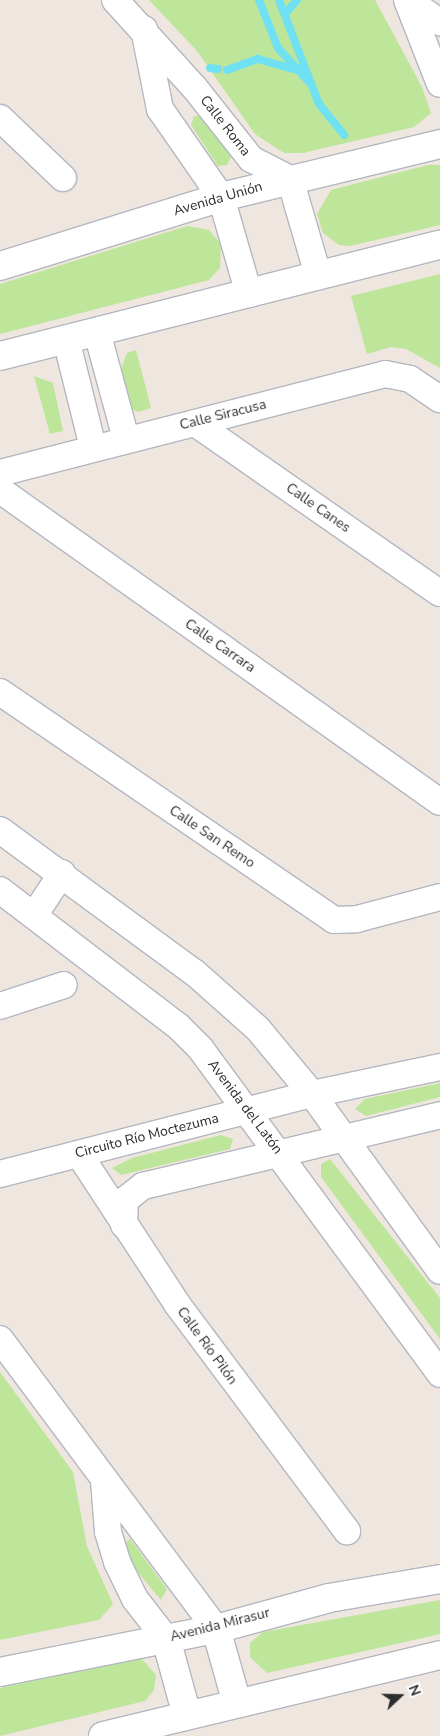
<!DOCTYPE html>
<html>
<head>
<meta charset="utf-8">
<style>
  body { margin:0 }
  #map { position:relative; width:440px; height:1736px; overflow:hidden; background:#eee6df; font-family:"Nunito Sans",sans-serif }
  div>[style] { position:absolute }
  .green>* { inset:0; background:#bee69a }
  .stream>* { height:8px; margin:-4px; padding:0 4px; transform-origin:4px; border-radius:4px; background:#6fe1f3 }
  .roads { filter:drop-shadow(1px 0 #b3b7c0) drop-shadow(-1px 0 #b3b7c0) drop-shadow(0 1px #b3b7c0) drop-shadow(0 -1px #b3b7c0) }
  .minor>* { height:26px; margin:-13px; padding:0 13px; transform-origin:13px; border-radius:13px; background:#fff }
  .tertiary>* { height:28px; margin:-14px; padding:0 14px; transform-origin:14px; border-radius:14px; background:#fff }
  span { translate:-50% -50%; white-space:nowrap; text-align:center; line-height:1.15; -webkit-text-stroke:5px #fff; paint-order:stroke }
  .street-label { font-size:14px; color:#2d2d2d }
  .north { position:absolute; left:375px; top:1671px; width:50px; height:50px; -webkit-text-stroke:4px #fff; paint-order:stroke; rotate:69deg; font-size:14px; font-weight:700; line-height:20px; text-align:center; color:#2d2d2d }
  .north::after { content:''; display:block; margin:auto; width:18px; height:22px; background:#2d2d2d; clip-path:polygon(50% 0,100% 100%,50% 72%,0 100%) }
</style>
</head>
<body>
<div id="map">
  <div class="green">
    <div style="clip-path:polygon(149px 0,375px 0,422px 87px,431px 113px,414px 127px,303px 153px,284px 153px,255px 134px,197px 51px)"></div>
    <div style="clip-path:polygon(194px 116px,204px 116px,218px 136px,231px 157px,227px 165px,218px 166px,204px 145px,191px 125px)"></div>
    <div style="clip-path:polygon(428px 165px,440px 165px,440px 225px,350px 246px,339px 245px,323px 233px,317px 214px,331px 190px)"></div>
    <div style="clip-path:polygon(187px 226px,209px 230px,221px 244px,220px 268px,209px 280px,0 334px,0 284px)"></div>
    <div style="clip-path:polygon(440px 274px,440px 368px,406px 349px,391px 347px,367px 354px,351px 296px)"></div>
    <div style="clip-path:polygon(136px 350px,151px 408px,138px 412px,131px 409px,121px 369px,127px 353px)"></div>
    <div style="clip-path:polygon(34px 376px,53px 383px,63px 431px,50px 434px)"></div>
    <div style="clip-path:polygon(440px 1083px,440px 1097px,366px 1116px,355px 1109px,365px 1099px)"></div>
    <div style="clip-path:polygon(221px 1135px,233px 1139px,230px 1149px,121px 1175px,112px 1168px,132px 1158px)"></div>
    <div style="clip-path:polygon(330px 1159px,440px 1298px,440px 1339px,321px 1177px,321px 1164px)"></div>
    <div style="clip-path:polygon(0 1372px,73px 1472px,87px 1546px,113px 1604px,99px 1620px,0 1640px)"></div>
    <div style="clip-path:polygon(130px 1539px,167px 1589px,161px 1600px,135px 1569px,125px 1543px)"></div>
    <div style="clip-path:polygon(440px 1600px,440px 1634px,267px 1673px,250px 1657px,250px 1643px,263px 1632px)"></div>
    <div style="clip-path:polygon(141px 1658px,156px 1675px,154px 1690px,145px 1701px,0 1736px,0 1688px)"></div>
  </div>
  <div class="stream">
    <div style="left:259px;top:0;width:52px;rotate:68.4deg"></div>
    <div style="left:278px;top:48px;width:46px;rotate:47.6deg"></div>
    <div style="left:279px;top:0;width:111px;rotate:69deg"></div>
    <div style="left:319px;top:104px;width:40px;rotate:51deg"></div>
    <div style="left:285px;top:14px;width:18px;rotate:-49deg"></div>
    <div style="left:210px;top:68px;width:8px;rotate:7deg"></div>
    <div style="left:227px;top:70px;width:33px;rotate:-20deg"></div>
    <div style="left:258px;top:59px;width:37px;rotate:16deg"></div>
  </div>
  <div class="roads">
    <div class="minor">
      <div style="left:115px;top:0;width:118px;rotate:47.8deg"></div>
      <div style="left:194px;top:87px;width:92px;rotate:51.6deg"></div>
      <div style="left:251px;top:159px;width:44px;rotate:27.1deg"></div>
      <div style="left:290px;top:179px;width:100px;rotate:73.7deg"></div>
      <div style="left:407px;top:0;width:90px;rotate:68.6deg"></div>
      <div style="left:408px;top:0;width:39px;rotate:35deg"></div>
      <div style="left:144px;top:29px;width:82px;rotate:78.7deg"></div>
      <div style="left:160px;top:109px;width:107px;rotate:55.3deg"></div>
      <div style="left:221px;top:197px;width:101px;rotate:73.9deg"></div>
      <div style="left:0;top:118px;width:87px;rotate:43.6deg"></div>
      <div style="left:97px;top:332px;width:111px;rotate:74.8deg"></div>
      <div style="left:66px;top:339px;width:111px;rotate:76deg"></div>
      <div style="left:195px;top:423px;width:298px;rotate:34.8deg"></div>
      <div style="left:0;top:473px;width:398px;rotate:-14.4deg"></div>
      <div style="left:385px;top:374px;width:25px;rotate:11deg"></div>
      <div style="left:410px;top:379px;width:36px;rotate:34deg"></div>
      <div style="left:0;top:490px;width:539px;rotate:35.34deg"></div>
      <div style="left:0;top:692px;width:404px;rotate:34.3deg"></div>
      <div style="left:334px;top:920px;width:23px;rotate:-2deg"></div>
      <div style="left:357px;top:919px;width:86px;rotate:-14.8deg"></div>
      <div style="left:0;top:830px;width:242px;rotate:36.3deg"></div>
      <div style="left:195px;top:973px;width:84px;rotate:41.6deg"></div>
      <div style="left:258px;top:1029px;width:85px;rotate:50.3deg"></div>
      <div style="left:312px;top:1094px;width:218px;rotate:54.1deg"></div>
      <div style="left:0;top:890px;width:224px;rotate:37.4deg"></div>
      <div style="left:178px;top:1026px;width:31px;rotate:45deg"></div>
      <div style="left:200px;top:1048px;width:405px;rotate:53.6deg"></div>
      <div style="left:35px;top:914px;width:49px;rotate:-56.6deg"></div>
      <div style="left:0;top:1006px;width:67px;rotate:-18.2deg"></div>
      <div style="left:79px;top:1154px;width:179px;rotate:56.8deg"></div>
      <div style="left:177px;top:1304px;width:284px;rotate:53.2deg"></div>
      <div style="left:0;top:1174px;width:322px;rotate:-14.4deg"></div>
      <div style="left:312px;top:1094px;width:131px;rotate:-11.9deg"></div>
      <div style="left:124px;top:1225px;width:25px;rotate:-88deg"></div>
      <div style="left:125px;top:1200px;width:23px;rotate:-38deg"></div>
      <div style="left:143px;top:1186px;width:305px;rotate:-13.4deg"></div>
      <div style="left:0;top:1339px;width:362px;rotate:53.3deg"></div>
      <div style="left:104px;top:1481px;width:51px;rotate:85.5deg"></div>
      <div style="left:108px;top:1532px;width:31px;rotate:73deg"></div>
      <div style="left:117px;top:1562px;width:41px;rotate:64.1deg"></div>
      <div style="left:135px;top:1599px;width:51px;rotate:52.2deg"></div>
    </div>
    <div class="tertiary">
      <div style="left:0;top:266px;width:232px;rotate:-17.3deg"></div>
      <div style="left:221px;top:197px;width:225px;rotate:-13.6deg"></div>
      <div style="left:0;top:356px;width:454px;rotate:-14.2deg"></div>
      <div style="left:216px;top:1629px;width:77px;rotate:74.2deg"></div>
      <div style="left:166px;top:1639px;width:79px;rotate:74.6deg"></div>
      <div style="left:0;top:1672px;width:220px;rotate:-11.3deg"></div>
      <div style="left:216px;top:1629px;width:117px;rotate:-15.3deg"></div>
      <div style="left:329px;top:1598px;width:113px;rotate:-9.7deg"></div>
      <div style="left:103px;top:1736px;width:347px;rotate:-13.5deg"></div>
    </div>
  </div>
  <div class="street-label">
    <span style="left:225px;top:126px;rotate:52deg">Calle Roma</span>
    <span style="left:218px;top:199px;rotate:-16deg">Avenida Unión</span>
    <span style="left:223px;top:415px;rotate:-14deg">Calle Siracusa</span>
    <span style="left:318px;top:508px;rotate:35deg">Calle Canes</span>
    <span style="left:220px;top:646px;rotate:35deg">Calle Carrara</span>
    <span style="left:212px;top:837px;rotate:34deg">Calle San Remo</span>
    <span style="left:245px;top:1107px;rotate:53deg">Avenida del Latón</span>
    <span style="left:147px;top:1136px;rotate:-14deg">Circuito Río Moctezuma</span>
    <span style="left:207px;top:1346px;rotate:54deg">Calle Río Pilón</span>
    <span style="left:220px;top:1625px;rotate:-14deg">Avenida Mirasur</span>
  </div>
  <div class="north">N</div>
</div>
</body>
</html>
